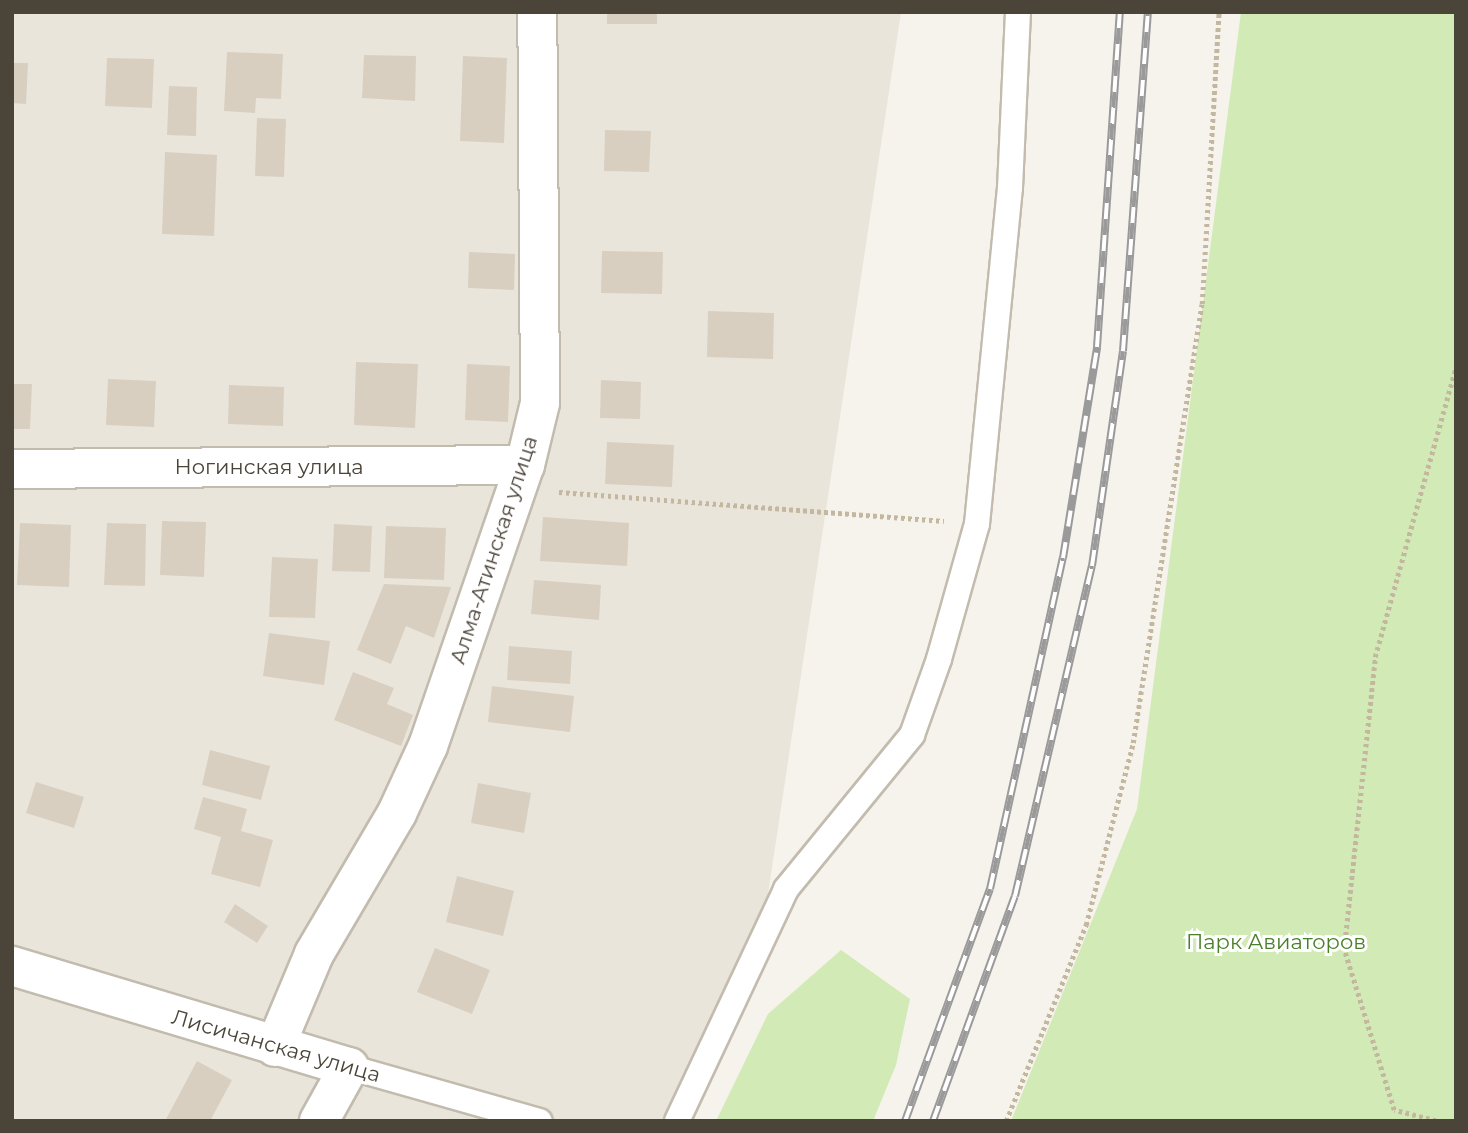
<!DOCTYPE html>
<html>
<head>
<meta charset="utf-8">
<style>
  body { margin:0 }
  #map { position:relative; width:1468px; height:1133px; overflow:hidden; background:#f6f3ec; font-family:Montserrat,sans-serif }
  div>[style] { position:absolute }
  .residential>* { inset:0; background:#eae5da }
  .green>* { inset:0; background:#d2eab5 }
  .building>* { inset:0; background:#d8cfc1 }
  .path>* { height:4.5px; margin-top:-2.25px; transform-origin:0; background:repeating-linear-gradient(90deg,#c4b79f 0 3.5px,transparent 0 7px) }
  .roads { filter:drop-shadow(2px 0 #c2bbae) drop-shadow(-2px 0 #c2bbae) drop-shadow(0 2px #c2bbae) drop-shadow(0 -2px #c2bbae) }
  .lane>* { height:24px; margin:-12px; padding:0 12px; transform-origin:12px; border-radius:12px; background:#fff }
  .street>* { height:38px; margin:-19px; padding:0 19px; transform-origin:19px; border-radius:19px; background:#fff }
  .rail>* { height:8px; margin-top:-4px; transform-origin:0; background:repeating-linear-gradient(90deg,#fff 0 16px,#9a9a9a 0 32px); box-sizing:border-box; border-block:2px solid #9a9a9a }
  span { translate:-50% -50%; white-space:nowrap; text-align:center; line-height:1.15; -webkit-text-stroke:6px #fff; paint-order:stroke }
  .street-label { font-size:21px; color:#4b4439 }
  .park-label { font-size:21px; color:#4a7f2a }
  .frame { position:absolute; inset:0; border:14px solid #4b4439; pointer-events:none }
</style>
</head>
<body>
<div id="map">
  <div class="residential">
    <div style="clip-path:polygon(12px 12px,901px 12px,759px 954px,684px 1121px,12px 1121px)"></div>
  </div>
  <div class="green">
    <div style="clip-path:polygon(1241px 12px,1456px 12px,1456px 1121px,1011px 1121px,1137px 809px)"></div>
    <div style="clip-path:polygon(841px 950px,910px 999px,896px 1065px,873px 1121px,716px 1121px,768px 1014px)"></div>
  </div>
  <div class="building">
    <div style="clip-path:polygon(607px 12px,657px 12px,657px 24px,607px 24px)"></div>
    <div style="clip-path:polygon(227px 52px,283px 54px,281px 99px,256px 98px,255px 113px,224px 111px)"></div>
    <div style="clip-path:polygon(364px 55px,416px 56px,415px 101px,362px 98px)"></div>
    <div style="clip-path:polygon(463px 56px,507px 58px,504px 143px,460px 141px)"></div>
    <div style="clip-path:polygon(107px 58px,154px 59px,152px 108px,105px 106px)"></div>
    <div style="clip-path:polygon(12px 63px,28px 63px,26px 104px,12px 103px)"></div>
    <div style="clip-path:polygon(169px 86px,197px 87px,196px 136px,167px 135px)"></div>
    <div style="clip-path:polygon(257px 118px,286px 119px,284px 177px,255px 176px)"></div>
    <div style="clip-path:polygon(605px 130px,651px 131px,649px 172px,604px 171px)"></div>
    <div style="clip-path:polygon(165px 152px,217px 155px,214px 236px,162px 234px)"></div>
    <div style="clip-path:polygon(602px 251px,663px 252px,662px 294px,601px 293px)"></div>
    <div style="clip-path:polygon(469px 252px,515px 254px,514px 290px,468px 288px)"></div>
    <div style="clip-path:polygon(708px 311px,774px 313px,773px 359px,707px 357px)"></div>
    <div style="clip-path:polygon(356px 362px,418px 364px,415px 428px,354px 425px)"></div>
    <div style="clip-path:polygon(467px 364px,510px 366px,508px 422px,465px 420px)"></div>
    <div style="clip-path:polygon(108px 379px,156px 381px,154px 427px,106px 425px)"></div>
    <div style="clip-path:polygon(601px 380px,641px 382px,640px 419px,600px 418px)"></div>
    <div style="clip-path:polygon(12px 384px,32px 384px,30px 429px,12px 429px)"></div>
    <div style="clip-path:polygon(229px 385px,284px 387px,283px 426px,228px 424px)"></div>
    <div style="clip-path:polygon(607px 442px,674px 445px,672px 487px,605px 484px)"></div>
    <div style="clip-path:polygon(543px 517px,629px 523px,627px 566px,540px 561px)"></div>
    <div style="clip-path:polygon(162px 521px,206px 522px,204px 577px,160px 575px)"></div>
    <div style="clip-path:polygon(20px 523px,71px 525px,69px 587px,17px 585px)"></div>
    <div style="clip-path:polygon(107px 523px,146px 524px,145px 586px,104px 585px)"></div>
    <div style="clip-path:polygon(334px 524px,372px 526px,370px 572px,332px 571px)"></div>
    <div style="clip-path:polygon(386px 526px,446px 528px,444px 580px,384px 578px)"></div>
    <div style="clip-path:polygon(272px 557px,318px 559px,315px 618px,269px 617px)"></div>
    <div style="clip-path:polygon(534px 580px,601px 585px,599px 620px,531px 614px)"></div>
    <div style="clip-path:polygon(384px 584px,451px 587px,434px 638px,406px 626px,391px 664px,357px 650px)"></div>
    <div style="clip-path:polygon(269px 633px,330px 641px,324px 685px,263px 676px)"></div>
    <div style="clip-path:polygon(509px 646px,572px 651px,570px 684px,507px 680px)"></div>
    <div style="clip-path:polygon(353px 672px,394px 688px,387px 704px,413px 715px,401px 746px,334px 720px)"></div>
    <div style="clip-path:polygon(492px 686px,574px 696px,570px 732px,488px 722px)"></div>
    <div style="clip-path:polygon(210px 750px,270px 766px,261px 800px,202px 785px)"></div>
    <div style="clip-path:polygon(36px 782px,84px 797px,74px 828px,26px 813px)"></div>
    <div style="clip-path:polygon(478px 783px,531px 793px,524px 833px,471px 823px)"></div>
    <div style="clip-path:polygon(203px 797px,247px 809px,241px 831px,273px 840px,260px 887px,211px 874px,221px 837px,194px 829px)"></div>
    <div style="clip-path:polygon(457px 876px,514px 891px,503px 936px,446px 922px)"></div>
    <div style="clip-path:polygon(235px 904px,268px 926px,257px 943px,224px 922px)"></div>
    <div style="clip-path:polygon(435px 948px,490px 970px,472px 1014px,417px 992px)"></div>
    <div style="clip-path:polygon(197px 1061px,232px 1080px,210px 1121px,165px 1121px)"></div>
  </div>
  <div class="path">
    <div style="left:559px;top:492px;width:386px;rotate:4.3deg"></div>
    <div style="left:1006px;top:1121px;width:212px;rotate:-67.8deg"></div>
    <div style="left:1086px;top:925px;width:188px;rotate:-75.5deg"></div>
    <div style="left:1133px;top:743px;width:444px;rotate:-81.1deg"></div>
    <div style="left:1202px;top:304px;width:292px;rotate:-86.7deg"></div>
    <div style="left:1436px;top:1121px;width:43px;rotate:-165.3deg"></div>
    <div style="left:1394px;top:1110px;width:169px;rotate:-107.3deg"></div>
    <div style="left:1344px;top:949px;width:294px;rotate:-83.9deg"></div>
    <div style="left:1375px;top:657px;width:302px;rotate:-74.4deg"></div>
  </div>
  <div class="roads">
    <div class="lane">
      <div style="left:349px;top:1067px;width:198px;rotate:15.8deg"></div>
      <div style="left:677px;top:1121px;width:256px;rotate:-64.8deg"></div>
      <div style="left:786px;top:889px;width:199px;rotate:-50.7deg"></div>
      <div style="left:912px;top:735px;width:81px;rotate:-70.4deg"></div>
      <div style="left:939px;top:659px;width:140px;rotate:-74.3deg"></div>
      <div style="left:977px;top:524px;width:338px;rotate:-84.4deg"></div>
      <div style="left:1010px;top:188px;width:176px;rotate:-87.4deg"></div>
    </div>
    <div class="street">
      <div style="left:12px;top:469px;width:513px;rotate:-0.45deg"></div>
      <div style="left:12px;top:966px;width:352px;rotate:16.7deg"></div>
      <div style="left:349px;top:1067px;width:62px;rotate:119.1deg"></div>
      <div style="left:275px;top:1047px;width:101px;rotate:-67.2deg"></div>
      <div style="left:314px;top:954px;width:164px;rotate:-59.5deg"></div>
      <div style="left:397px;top:813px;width:74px;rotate:-65.2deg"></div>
      <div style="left:428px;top:746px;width:297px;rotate:-71deg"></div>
      <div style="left:525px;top:465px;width:64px;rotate:-76.4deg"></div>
      <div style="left:540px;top:403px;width:391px;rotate:-90.4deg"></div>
    </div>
  </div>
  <div class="rail">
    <div style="left:905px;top:1121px;width:247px;rotate:-69.9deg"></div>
    <div style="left:990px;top:889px;width:339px;rotate:-77.6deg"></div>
    <div style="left:1063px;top:558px;width:214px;rotate:-80.8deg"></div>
    <div style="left:1097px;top:347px;width:336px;rotate:-86.1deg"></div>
    <div style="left:933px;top:1121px;width:239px;rotate:-70deg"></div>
    <div style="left:1015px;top:896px;width:339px;rotate:-76.9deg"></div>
    <div style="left:1092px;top:566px;width:217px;rotate:-81.8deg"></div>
    <div style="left:1123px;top:351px;width:340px;rotate:-85.8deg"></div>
  </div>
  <div class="street-label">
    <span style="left:269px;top:467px">Ногинская улица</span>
    <span style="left:494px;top:550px;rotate:-72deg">Алма-Атинская улица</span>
    <span style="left:276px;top:1046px;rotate:16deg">Лисичанская улица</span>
  </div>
  <div class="park-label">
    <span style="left:1276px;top:942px">Парк Авиаторов</span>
  </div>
  <div class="frame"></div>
</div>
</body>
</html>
